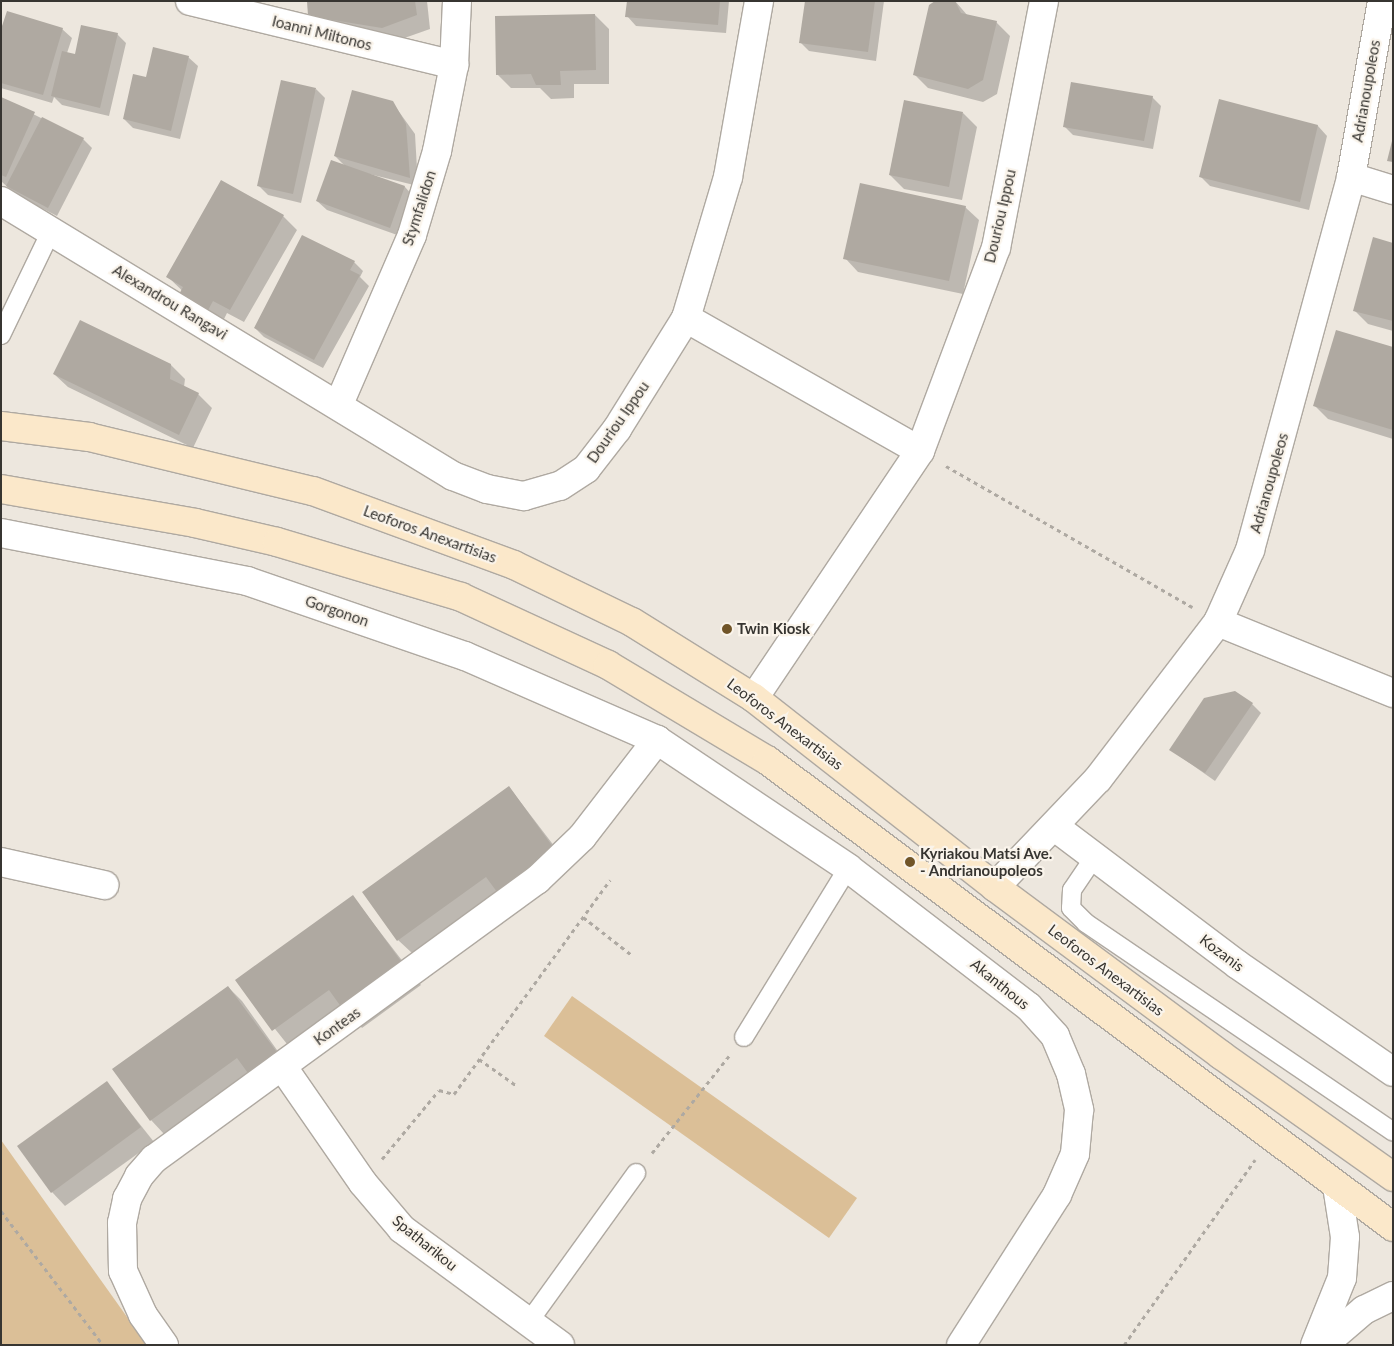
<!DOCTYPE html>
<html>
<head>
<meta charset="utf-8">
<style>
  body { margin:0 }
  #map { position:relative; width:1394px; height:1346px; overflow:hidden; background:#ede7de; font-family:Lato,sans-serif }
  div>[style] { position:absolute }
  .green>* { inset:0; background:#dbbf97 }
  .shadow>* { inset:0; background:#0003 }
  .building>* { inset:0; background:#afa9a1 }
  .path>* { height:3px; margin-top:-1.5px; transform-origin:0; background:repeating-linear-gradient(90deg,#aea9a2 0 4px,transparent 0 8px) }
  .roads { filter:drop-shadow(1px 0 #afa9a1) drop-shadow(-1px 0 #afa9a1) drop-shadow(0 1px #afa9a1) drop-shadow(0 -1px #afa9a1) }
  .service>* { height:18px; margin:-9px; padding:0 9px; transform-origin:9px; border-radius:9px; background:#fff }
  .minor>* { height:28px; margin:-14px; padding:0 14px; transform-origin:14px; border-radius:14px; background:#fff }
  .tertiary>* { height:28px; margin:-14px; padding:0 14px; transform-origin:14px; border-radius:14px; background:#fff }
  .secondary>* { height:28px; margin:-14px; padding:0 14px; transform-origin:14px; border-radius:14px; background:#fbe8ca }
  .dots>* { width:14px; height:14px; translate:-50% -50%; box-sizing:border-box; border:2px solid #faf4eb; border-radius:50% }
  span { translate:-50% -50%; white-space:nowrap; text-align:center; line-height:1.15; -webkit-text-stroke:4.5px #faf4eb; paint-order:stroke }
  .street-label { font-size:15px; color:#373531 }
  .poi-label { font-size:15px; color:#373531; font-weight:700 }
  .left { translate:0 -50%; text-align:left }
  .frame { position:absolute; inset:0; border:2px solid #373531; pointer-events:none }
</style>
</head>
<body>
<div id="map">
  <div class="green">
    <div style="clip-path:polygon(572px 996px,857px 1198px,829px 1238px,544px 1036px)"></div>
    <div style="clip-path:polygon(1px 1140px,147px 1345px,1px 1345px)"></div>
  </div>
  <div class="shadow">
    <div style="clip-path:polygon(308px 1px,427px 1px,430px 29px,396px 41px,323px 29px,309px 15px)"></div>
    <div style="clip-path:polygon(628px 1px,729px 1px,726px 33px,636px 26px,627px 16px)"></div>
    <div style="clip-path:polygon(806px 1px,884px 1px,876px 61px,809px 51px,800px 42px)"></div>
    <div style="clip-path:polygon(955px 1px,968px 16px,996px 22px,1010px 36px,997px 94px,983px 102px,928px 88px,914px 74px)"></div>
    <div style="clip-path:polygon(595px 15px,609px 29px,609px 84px,574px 84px,574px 98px,551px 99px,540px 88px,511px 88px,497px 74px)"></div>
    <div style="clip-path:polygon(62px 29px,72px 38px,67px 53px,76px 55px,117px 34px,126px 43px,109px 116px,62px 105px,54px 97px,52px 103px,1px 88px,1px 34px)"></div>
    <div style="clip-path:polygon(188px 57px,198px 66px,180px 139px,133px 128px,124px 119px,147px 78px)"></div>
    <div style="clip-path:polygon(316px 89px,325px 98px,301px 203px,268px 195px,259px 186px)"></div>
    <div style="clip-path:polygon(1152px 97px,1161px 106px,1153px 149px,1073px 135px,1064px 126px)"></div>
    <div style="clip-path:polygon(1px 98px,83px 139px,92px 148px,57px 216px,16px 195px,1px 181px)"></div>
    <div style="clip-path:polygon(1220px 101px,1318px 126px,1327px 136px,1309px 210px,1210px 186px,1201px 177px)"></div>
    <div style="clip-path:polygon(392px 102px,415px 134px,418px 186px,361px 172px,405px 187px,414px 197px,400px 236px,327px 210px,317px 201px,346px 167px,335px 156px)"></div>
    <div style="clip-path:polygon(963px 113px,977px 127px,962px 200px,904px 189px,890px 175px)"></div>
    <div style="clip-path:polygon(965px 207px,979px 220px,963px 294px,858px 272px,845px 258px)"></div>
    <div style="clip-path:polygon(283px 216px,297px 230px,244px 322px,227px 313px,220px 327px,168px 277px)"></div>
    <div style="clip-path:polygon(1393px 244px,1393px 331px,1368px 324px,1354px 310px)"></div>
    <div style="clip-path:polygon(354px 262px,363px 271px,360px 277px,369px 286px,323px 368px,264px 337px,255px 328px)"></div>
    <div style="clip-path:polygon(1393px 348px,1393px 439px,1328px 419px,1314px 405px)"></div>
    <div style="clip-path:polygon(171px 365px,185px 379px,184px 387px,198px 394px,212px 408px,193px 448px,68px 387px,54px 374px)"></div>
    <div style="clip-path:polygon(1252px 704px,1261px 713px,1215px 781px,1171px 750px)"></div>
    <div style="clip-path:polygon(509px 787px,571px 868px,515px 909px,498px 891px,412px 953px,398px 940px)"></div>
    <div style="clip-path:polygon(353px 897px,421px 985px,362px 1028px,341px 1005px,287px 1044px,237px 981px)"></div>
    <div style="clip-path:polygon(228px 987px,242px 1001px,294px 1074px,249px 1073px,164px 1134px,151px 1120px)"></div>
    <div style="clip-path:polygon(107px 1083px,154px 1142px,65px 1206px,52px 1192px)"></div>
  </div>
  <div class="building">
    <div style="clip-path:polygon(307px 1px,415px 1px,417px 15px,382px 28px,308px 16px)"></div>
    <div style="clip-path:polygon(627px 1px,720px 1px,718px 25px,625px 17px)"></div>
    <div style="clip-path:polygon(805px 1px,875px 1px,868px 52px,799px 43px)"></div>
    <div style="clip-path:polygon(935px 1px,955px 1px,961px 13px,997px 21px,983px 80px,968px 89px,913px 75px,929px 5px)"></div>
    <div style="clip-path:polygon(7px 11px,63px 28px,43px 95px,1px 83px,1px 29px)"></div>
    <div style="clip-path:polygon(595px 14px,596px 70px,560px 71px,561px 85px,536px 85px,531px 74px,496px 75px,495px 16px)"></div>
    <div style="clip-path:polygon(81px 25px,118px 33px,100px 108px,51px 96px,62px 51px,75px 54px)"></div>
    <div style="clip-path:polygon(153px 47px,189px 56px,171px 131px,123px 119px,133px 74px,146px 77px)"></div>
    <div style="clip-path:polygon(281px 80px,316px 88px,293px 194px,257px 186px)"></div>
    <div style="clip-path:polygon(1071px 82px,1153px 96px,1144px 141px,1063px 127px)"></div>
    <div style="clip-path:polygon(352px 90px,393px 101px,406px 124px,410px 178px,334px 156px)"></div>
    <div style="clip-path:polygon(1px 97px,35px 112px,6px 177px,1px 175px)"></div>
    <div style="clip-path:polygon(1219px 99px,1318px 125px,1300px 202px,1199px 177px)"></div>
    <div style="clip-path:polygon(904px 100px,963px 112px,949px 187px,889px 175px)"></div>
    <div style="clip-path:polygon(42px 117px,84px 138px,48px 208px,6px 186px)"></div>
    <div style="clip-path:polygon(1392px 141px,1393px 141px,1393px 162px,1387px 161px)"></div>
    <div style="clip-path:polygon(331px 160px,405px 186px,390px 228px,316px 201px)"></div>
    <div style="clip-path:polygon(221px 180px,284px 215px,230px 310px,213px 301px,206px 314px,177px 298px,183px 287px,166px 277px)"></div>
    <div style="clip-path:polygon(860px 183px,966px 206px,949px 281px,843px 259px)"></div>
    <div style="clip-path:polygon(302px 235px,355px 261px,350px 270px,360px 275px,314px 360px,254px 328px)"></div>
    <div style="clip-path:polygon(1373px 237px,1393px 243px,1393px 321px,1353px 311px)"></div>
    <div style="clip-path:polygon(80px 320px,171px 364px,170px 379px,199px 393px,179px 435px,53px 374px)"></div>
    <div style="clip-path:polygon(1336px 330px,1393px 347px,1393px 430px,1313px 406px)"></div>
    <div style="clip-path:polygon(1235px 691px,1253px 703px,1205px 773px,1169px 750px,1204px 698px)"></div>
    <div style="clip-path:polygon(509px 786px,558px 854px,500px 896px,486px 877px,397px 941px,362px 892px)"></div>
    <div style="clip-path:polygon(353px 895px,408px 971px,347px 1015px,329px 990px,272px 1031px,235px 980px)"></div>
    <div style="clip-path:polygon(228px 986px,282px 1059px,253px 1080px,237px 1058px,150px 1121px,112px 1069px)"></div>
    <div style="clip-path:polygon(107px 1081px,141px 1127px,51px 1193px,17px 1146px)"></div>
  </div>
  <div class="path">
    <div style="left:946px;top:466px;width:284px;rotate:29.8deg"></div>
    <div style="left:583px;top:917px;width:63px;rotate:38deg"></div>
    <div style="left:479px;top:1059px;width:47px;rotate:35.4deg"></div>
    <div style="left:652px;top:1153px;width:124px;rotate:-51.6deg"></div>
    <div style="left:382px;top:1159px;width:89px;rotate:-50.4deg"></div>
    <div style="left:439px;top:1090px;width:16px;rotate:15deg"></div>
    <div style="left:454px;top:1094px;width:265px;rotate:-53.9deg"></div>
    <div style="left:1px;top:1211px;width:168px;rotate:52.7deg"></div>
    <div style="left:1124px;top:1345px;width:227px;rotate:-54.7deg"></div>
  </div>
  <div class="roads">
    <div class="service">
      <div style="left:1px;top:335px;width:115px;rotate:-64.3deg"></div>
      <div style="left:1095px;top:856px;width:41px;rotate:124.1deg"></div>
      <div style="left:1072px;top:890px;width:18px;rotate:93deg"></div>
      <div style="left:1071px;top:908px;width:21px;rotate:45deg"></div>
      <div style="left:1086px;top:923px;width:371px;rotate:34.2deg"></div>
      <div style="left:744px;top:1037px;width:198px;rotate:-58.4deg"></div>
      <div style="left:528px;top:1323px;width:185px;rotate:-54.2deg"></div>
    </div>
    <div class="minor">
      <div style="left:190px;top:1px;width:272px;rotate:13.6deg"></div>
      <div style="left:1351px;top:177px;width:44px;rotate:17.2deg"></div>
      <div style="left:1px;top:201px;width:529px;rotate:31.32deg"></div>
      <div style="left:453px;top:476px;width:36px;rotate:21deg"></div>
      <div style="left:487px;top:489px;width:38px;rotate:11deg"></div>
      <div style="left:524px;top:496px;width:37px;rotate:-16deg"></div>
      <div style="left:560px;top:486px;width:31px;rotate:-33deg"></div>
      <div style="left:586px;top:469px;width:51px;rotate:-52.2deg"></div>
      <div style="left:617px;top:429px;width:131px;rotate:-58.1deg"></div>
      <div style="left:686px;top:318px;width:147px;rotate:-73.4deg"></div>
      <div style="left:728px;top:177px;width:179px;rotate:-80deg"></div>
      <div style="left:686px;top:318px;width:269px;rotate:29.6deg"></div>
      <div style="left:339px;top:404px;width:184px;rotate:-66.6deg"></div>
      <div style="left:412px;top:235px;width:88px;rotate:-73.4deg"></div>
      <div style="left:437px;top:151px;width:88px;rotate:-78.8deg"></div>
      <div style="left:454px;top:65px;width:64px;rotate:-87.3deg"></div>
      <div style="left:1px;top:533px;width:251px;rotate:11deg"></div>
      <div style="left:247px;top:581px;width:231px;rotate:19deg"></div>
      <div style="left:465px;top:656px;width:210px;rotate:23.6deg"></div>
      <div style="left:657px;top:740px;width:230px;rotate:33.8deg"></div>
      <div style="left:848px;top:868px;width:228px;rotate:37.5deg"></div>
      <div style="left:1029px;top:1007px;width:39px;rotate:48deg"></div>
      <div style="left:1055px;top:1036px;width:41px;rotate:67.2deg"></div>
      <div style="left:1071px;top:1074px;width:37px;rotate:77deg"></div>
      <div style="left:1079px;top:1110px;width:44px;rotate:95.2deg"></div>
      <div style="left:1075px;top:1154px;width:45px;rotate:113.7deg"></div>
      <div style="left:1057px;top:1195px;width:178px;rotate:122.6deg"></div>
      <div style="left:1218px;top:622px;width:189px;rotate:22.1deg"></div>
      <div style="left:754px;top:698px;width:298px;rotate:-56.1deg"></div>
      <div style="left:920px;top:451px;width:217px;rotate:-69.5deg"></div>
      <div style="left:996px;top:248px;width:252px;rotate:-79deg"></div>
      <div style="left:1055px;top:827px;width:229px;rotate:37deg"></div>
      <div style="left:1238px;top:965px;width:188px;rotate:34.6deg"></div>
      <div style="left:1px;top:862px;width:106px;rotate:12.6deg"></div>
      <div style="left:995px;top:887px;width:149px;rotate:-46.4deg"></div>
      <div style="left:1098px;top:779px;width:198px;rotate:-52.6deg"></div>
      <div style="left:1218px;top:622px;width:79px;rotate:-66deg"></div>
      <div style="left:1250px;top:550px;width:386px;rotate:-74.8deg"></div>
      <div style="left:1351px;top:177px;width:179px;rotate:-80deg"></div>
      <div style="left:282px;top:1066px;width:142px;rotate:55.3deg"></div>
      <div style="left:363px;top:1183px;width:60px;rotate:49.7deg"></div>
      <div style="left:402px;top:1229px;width:196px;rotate:36.3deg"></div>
      <div style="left:164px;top:1345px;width:37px;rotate:-125deg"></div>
      <div style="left:143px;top:1315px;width:48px;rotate:-114.4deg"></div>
      <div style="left:123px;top:1271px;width:48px;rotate:-91.2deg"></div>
      <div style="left:122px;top:1223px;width:25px;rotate:-78deg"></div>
      <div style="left:127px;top:1199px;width:26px;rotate:-62deg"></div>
      <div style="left:139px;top:1176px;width:23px;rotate:-49deg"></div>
      <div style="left:154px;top:1159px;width:474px;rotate:-36.1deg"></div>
      <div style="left:537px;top:880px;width:62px;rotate:-43.7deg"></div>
      <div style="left:582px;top:837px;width:123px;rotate:-52.3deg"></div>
    </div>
    <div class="tertiary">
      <div style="left:1315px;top:1345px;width:72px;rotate:-68.1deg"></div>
      <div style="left:1342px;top:1278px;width:41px;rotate:-85.8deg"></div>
      <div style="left:1345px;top:1237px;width:52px;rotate:-98.9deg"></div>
      <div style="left:1323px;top:1345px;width:54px;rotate:-40.5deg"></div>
      <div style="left:1364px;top:1310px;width:32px;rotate:-26deg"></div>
    </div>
    <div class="secondary">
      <div style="left:1px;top:426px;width:89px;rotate:7.1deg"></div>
      <div style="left:89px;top:437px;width:230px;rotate:13.6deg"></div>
      <div style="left:313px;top:491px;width:214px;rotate:20.2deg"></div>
      <div style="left:514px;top:565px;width:131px;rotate:25.8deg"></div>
      <div style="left:632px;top:622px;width:144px;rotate:31.9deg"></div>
      <div style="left:754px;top:698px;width:306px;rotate:38.1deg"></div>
      <div style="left:995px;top:887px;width:282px;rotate:36.6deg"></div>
      <div style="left:1221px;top:1055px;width:211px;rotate:35.3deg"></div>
      <div style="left:1px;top:489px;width:197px;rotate:9.9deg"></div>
      <div style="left:195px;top:523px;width:84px;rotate:13deg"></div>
      <div style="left:277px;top:542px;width:192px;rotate:16.6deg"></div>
      <div style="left:461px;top:597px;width:162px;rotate:24.8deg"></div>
      <div style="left:608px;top:665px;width:185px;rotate:30.9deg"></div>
      <div style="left:767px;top:760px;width:781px;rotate:36.72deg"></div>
    </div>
  </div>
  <div class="dots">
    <div style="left:727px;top:629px;background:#715528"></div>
    <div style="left:910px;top:862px;background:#715528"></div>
  </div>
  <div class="street-label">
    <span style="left:322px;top:33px;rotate:14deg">Ioanni Miltonos</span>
    <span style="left:1366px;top:91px;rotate:-80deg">Adrianoupoleos</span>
    <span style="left:419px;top:208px;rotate:-72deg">Stymfalidon</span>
    <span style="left:1000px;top:216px;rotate:-77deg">Douriou Ippou</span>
    <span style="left:170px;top:302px;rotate:31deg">Alexandrou Rangavi</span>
    <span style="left:618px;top:422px;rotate:-55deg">Douriou Ippou</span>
    <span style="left:1269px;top:483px;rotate:-74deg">Adrianoupoleos</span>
    <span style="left:430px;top:534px;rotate:20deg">Leoforos Anexartisias</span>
    <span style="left:337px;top:611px;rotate:19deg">Gorgonon</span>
    <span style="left:785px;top:724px;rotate:37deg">Leoforos Anexartisias</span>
    <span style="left:1222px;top:953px;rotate:37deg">Kozanis</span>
    <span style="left:1106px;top:970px;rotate:37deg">Leoforos Anexartisias</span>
    <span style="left:1000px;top:984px;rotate:39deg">Akanthous</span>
    <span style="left:337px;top:1026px;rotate:-36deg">Konteas</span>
    <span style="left:425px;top:1243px;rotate:39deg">Spatharikou</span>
  </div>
  <div class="poi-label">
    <span class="left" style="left:737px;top:629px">Twin Kiosk</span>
    <span class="left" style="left:920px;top:862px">Kyriakou Matsi Ave.<br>- Andrianoupoleos</span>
  </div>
  <div class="frame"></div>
</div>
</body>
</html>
